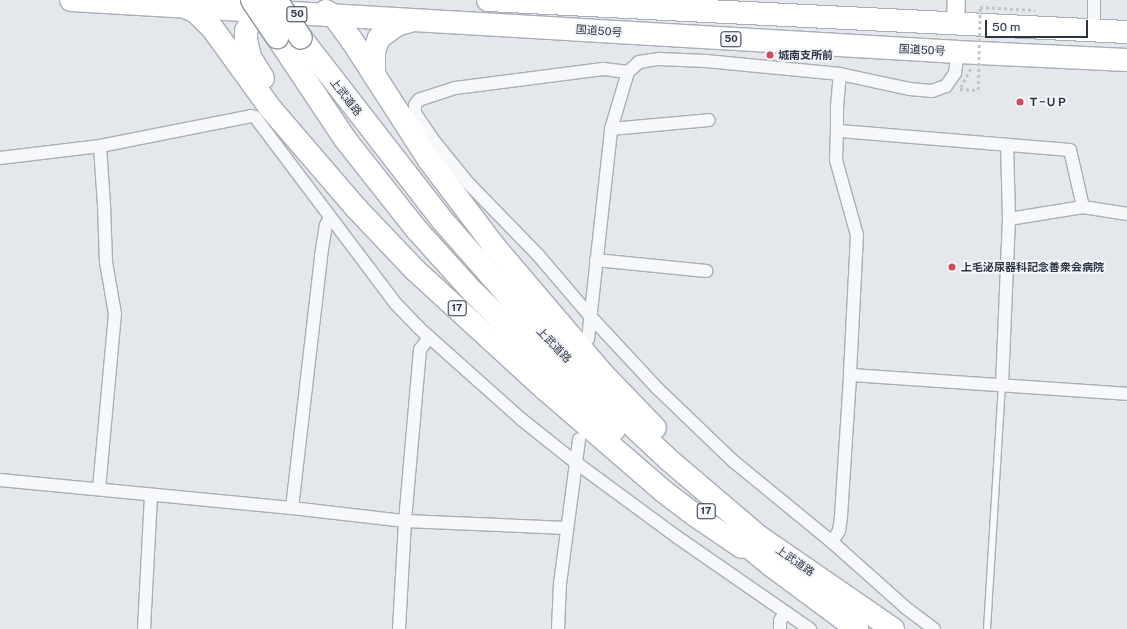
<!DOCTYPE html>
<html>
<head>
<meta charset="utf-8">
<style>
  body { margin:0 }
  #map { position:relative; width:1127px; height:629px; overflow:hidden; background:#e4e7ec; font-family:"Public Sans","Noto Sans JP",sans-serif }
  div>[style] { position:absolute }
  .roads { filter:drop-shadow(1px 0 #a9aeb7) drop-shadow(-1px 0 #a9aeb7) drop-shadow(0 1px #a9aeb7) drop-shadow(0 -1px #a9aeb7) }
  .lane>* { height:6px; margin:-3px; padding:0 3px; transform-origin:3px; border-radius:3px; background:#f7f8fa }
  .street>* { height:12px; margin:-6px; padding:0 6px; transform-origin:6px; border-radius:6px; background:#f7f8fa }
  .secondary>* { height:17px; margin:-8.5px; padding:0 8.5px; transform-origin:8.5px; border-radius:8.5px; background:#fff }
  .highway>* { height:22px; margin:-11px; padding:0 11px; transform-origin:11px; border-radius:11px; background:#fff }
  .path-bridge>* { height:2.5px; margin-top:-1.25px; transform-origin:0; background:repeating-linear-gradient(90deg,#c2c5cb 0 3px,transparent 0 6px) }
  .bridges { filter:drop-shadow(1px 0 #8b94a3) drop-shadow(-1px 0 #8b94a3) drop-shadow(0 1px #8b94a3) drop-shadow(0 -1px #8b94a3) }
  .highway-bridge>* { height:22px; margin:-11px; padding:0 11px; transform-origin:11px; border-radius:11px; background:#fff }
  .dots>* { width:11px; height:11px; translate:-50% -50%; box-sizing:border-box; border:2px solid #f4f6f9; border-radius:50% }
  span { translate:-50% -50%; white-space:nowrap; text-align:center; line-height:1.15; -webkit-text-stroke:4px #f4f6f9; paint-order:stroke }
  .shield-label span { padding:1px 3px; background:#f4f6f9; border:1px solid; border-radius:3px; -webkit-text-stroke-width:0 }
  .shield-label { font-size:10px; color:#2b3445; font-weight:700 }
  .street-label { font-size:11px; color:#2b3445 }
  .poi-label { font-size:11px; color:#2b3445; font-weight:700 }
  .left { translate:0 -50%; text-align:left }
  .scale { position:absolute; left:985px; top:20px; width:103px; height:18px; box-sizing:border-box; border:2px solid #2b3445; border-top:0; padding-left:5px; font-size:12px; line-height:14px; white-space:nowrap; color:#2b3445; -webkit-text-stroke:3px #f4f6f9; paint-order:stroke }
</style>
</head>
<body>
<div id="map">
  <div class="roads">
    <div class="lane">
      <div style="left:987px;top:629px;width:244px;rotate:-86.5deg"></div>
    </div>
    <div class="street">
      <div style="left:1094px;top:0;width:30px;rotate:90deg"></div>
      <div style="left:628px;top:72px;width:25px;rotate:-173deg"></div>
      <div style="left:603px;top:69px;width:149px;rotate:172.7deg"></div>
      <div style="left:455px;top:88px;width:38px;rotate:162deg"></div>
      <div style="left:419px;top:100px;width:6px;rotate:129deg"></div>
      <div style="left:415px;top:105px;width:8px;rotate:90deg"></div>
      <div style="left:415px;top:113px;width:34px;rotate:56deg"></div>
      <div style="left:434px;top:141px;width:55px;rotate:50.9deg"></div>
      <div style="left:469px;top:184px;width:99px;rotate:45.8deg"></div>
      <div style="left:538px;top:255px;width:82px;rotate:49.5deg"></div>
      <div style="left:591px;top:317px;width:98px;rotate:47.1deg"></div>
      <div style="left:658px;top:389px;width:104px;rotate:43.8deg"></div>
      <div style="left:733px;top:461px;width:128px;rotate:39.3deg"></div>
      <div style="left:832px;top:542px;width:99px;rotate:41.7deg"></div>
      <div style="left:906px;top:608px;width:35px;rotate:37deg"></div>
      <div style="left:611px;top:129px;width:98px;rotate:-5.2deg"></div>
      <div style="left:837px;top:131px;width:24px;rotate:-90deg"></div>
      <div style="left:837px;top:107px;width:33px;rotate:-85deg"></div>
      <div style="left:0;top:158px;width:101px;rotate:-6.8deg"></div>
      <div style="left:100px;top:146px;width:154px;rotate:-11.2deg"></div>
      <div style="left:251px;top:116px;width:4px;rotate:14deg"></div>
      <div style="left:255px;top:117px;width:234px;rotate:53deg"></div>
      <div style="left:396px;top:304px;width:33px;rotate:46deg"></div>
      <div style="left:419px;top:328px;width:137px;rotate:41.7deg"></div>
      <div style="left:521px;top:419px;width:69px;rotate:38.5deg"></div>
      <div style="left:575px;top:462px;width:127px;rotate:36.3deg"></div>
      <div style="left:677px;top:537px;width:162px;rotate:34.7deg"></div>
      <div style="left:1083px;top:207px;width:45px;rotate:9deg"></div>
      <div style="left:1009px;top:219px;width:75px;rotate:-9.2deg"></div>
      <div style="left:1083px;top:207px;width:58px;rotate:-102.8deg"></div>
      <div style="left:1070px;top:150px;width:234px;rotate:-175.3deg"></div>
      <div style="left:837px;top:131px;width:29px;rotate:92deg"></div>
      <div style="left:836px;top:160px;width:78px;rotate:74.4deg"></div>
      <div style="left:857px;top:235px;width:140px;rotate:92.9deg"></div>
      <div style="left:850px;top:375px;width:278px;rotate:3.9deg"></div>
      <div style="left:596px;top:260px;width:111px;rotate:5.7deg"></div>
      <div style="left:588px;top:339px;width:211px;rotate:-83.7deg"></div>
      <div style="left:611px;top:129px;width:59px;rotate:-73.4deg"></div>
      <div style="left:628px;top:72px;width:15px;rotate:-42deg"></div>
      <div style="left:639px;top:62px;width:20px;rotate:-9deg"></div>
      <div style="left:659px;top:59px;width:47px;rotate:2.4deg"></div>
      <div style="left:706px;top:61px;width:135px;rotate:5.5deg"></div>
      <div style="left:840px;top:74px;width:72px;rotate:12.1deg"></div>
      <div style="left:910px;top:89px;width:22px;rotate:5deg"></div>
      <div style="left:932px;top:91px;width:15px;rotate:-20deg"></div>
      <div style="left:946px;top:86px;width:16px;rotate:-55deg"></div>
      <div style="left:955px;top:73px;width:21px;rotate:-82deg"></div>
      <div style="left:1002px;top:385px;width:166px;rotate:-87.6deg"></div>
      <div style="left:1009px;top:219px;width:74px;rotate:-91.5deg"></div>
      <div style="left:0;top:480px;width:293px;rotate:5.5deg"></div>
      <div style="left:292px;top:508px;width:114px;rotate:6.6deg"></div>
      <div style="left:405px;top:521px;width:162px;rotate:2.5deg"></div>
      <div style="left:99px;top:489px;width:176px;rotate:-84.8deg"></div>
      <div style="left:115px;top:314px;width:53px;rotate:-99.8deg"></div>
      <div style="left:106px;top:262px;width:57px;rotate:-92deg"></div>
      <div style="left:104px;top:205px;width:59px;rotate:-93.9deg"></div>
      <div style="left:292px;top:508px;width:254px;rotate:-83.4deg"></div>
      <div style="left:321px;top:256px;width:31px;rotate:-81deg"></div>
      <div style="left:326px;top:225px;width:8px;rotate:-60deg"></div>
      <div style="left:832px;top:542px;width:13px;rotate:-58deg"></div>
      <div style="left:839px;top:531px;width:15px;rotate:-82deg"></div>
      <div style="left:841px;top:516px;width:141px;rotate:-86.3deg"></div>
      <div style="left:144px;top:629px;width:134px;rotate:-87deg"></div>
      <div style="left:399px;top:629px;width:108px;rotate:-86.8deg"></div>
      <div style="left:405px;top:521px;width:172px;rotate:-85deg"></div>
      <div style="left:420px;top:350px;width:16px;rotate:-55deg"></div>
      <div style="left:558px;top:629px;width:45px;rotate:-87.5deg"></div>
      <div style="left:560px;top:584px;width:146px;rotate:-82.5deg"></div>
      <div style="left:780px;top:629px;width:8px;rotate:-90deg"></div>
      <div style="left:780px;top:621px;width:10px;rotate:-61deg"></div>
    </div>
    <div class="secondary">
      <div style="left:955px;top:23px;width:23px;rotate:-88deg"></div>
    </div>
    <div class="highway">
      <div style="left:71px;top:0;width:889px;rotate:3.36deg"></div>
      <div style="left:958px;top:52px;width:169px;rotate:2.7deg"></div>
      <div style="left:488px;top:0;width:640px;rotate:2.87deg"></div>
      <div style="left:185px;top:7px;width:12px;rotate:24deg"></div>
      <div style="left:196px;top:12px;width:24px;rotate:45deg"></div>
      <div style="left:213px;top:29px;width:99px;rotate:54.1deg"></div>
      <div style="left:271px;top:109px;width:132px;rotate:49.3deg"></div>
      <div style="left:357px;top:209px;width:84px;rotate:46.4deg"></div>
      <div style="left:415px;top:270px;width:176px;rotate:42.5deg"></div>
      <div style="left:545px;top:389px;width:156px;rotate:40.8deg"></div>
      <div style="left:663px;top:491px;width:41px;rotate:37.1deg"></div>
      <div style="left:696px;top:516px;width:55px;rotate:34deg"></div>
      <div style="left:326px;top:11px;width:9px;rotate:32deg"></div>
      <div style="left:334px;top:16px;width:29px;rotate:54deg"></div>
      <div style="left:351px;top:39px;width:144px;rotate:57.2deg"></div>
      <div style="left:429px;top:160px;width:108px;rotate:52.9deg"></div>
      <div style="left:494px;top:246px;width:167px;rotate:49.6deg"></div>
      <div style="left:602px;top:373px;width:76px;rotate:46.1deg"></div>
      <div style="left:277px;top:37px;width:123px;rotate:56.3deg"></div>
      <div style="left:345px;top:139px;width:115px;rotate:51.7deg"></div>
      <div style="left:416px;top:229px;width:85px;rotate:47.9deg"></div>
      <div style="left:473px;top:292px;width:197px;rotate:44.2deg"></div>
      <div style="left:301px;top:38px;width:232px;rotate:52.2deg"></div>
      <div style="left:443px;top:221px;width:140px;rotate:48.8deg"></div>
      <div style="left:535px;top:326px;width:125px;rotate:46deg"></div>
      <div style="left:622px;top:416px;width:64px;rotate:43.1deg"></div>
      <div style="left:669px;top:460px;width:117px;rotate:40.5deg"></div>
      <div style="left:758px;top:536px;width:164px;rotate:34.6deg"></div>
      <div style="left:374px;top:75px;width:24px;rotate:-90deg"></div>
      <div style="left:374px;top:51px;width:14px;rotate:-69deg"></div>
      <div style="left:379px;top:38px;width:21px;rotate:-37deg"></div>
      <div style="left:396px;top:25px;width:15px;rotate:-16deg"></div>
      <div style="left:263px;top:78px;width:25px;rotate:-122deg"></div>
      <div style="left:250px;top:57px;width:17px;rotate:-103deg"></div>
      <div style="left:246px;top:40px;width:9px;rotate:-90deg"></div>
      <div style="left:246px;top:31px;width:10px;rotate:-61deg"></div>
      <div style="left:251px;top:22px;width:25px;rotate:-45deg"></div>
      <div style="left:733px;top:534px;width:50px;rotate:39.4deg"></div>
      <div style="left:772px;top:566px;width:106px;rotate:36.5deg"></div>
    </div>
  </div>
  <div class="path-bridge">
    <div style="left:971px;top:69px;width:23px;rotate:119deg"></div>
    <div style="left:960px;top:89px;width:18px;rotate:3deg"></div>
    <div style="left:978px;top:90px;width:83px;rotate:-88.6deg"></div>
    <div style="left:980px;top:7px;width:55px;rotate:3.1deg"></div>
  </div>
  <div class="bridges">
    <div class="highway-bridge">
      <div style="left:252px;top:0;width:45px;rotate:56deg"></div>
      <div style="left:276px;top:0;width:45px;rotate:56.7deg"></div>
    </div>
  </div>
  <div class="dots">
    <div style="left:770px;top:55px;background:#d1495b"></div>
    <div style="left:1020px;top:102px;background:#d1495b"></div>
    <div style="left:952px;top:267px;background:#d1495b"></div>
  </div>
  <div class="shield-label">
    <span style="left:297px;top:14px">50</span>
    <span style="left:731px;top:39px">50</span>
    <span style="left:457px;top:308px">17</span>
    <span style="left:706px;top:511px">17</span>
  </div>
  <div class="street-label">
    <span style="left:599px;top:31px;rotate:4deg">国道50号</span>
    <span style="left:922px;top:50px;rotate:3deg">国道50号</span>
    <span style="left:346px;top:97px;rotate:52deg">上武道路</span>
    <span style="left:554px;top:345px;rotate:46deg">上武道路</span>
    <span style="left:795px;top:561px;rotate:35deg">上武道路</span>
  </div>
  <div class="poi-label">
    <span class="left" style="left:778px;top:55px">城南支所前</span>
    <span class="left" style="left:1028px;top:102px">Ｔ−ＵＰ</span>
    <span class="left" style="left:961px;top:267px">上毛泌尿器科記念善衆会病院</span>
  </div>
  <div class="scale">50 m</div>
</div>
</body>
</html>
